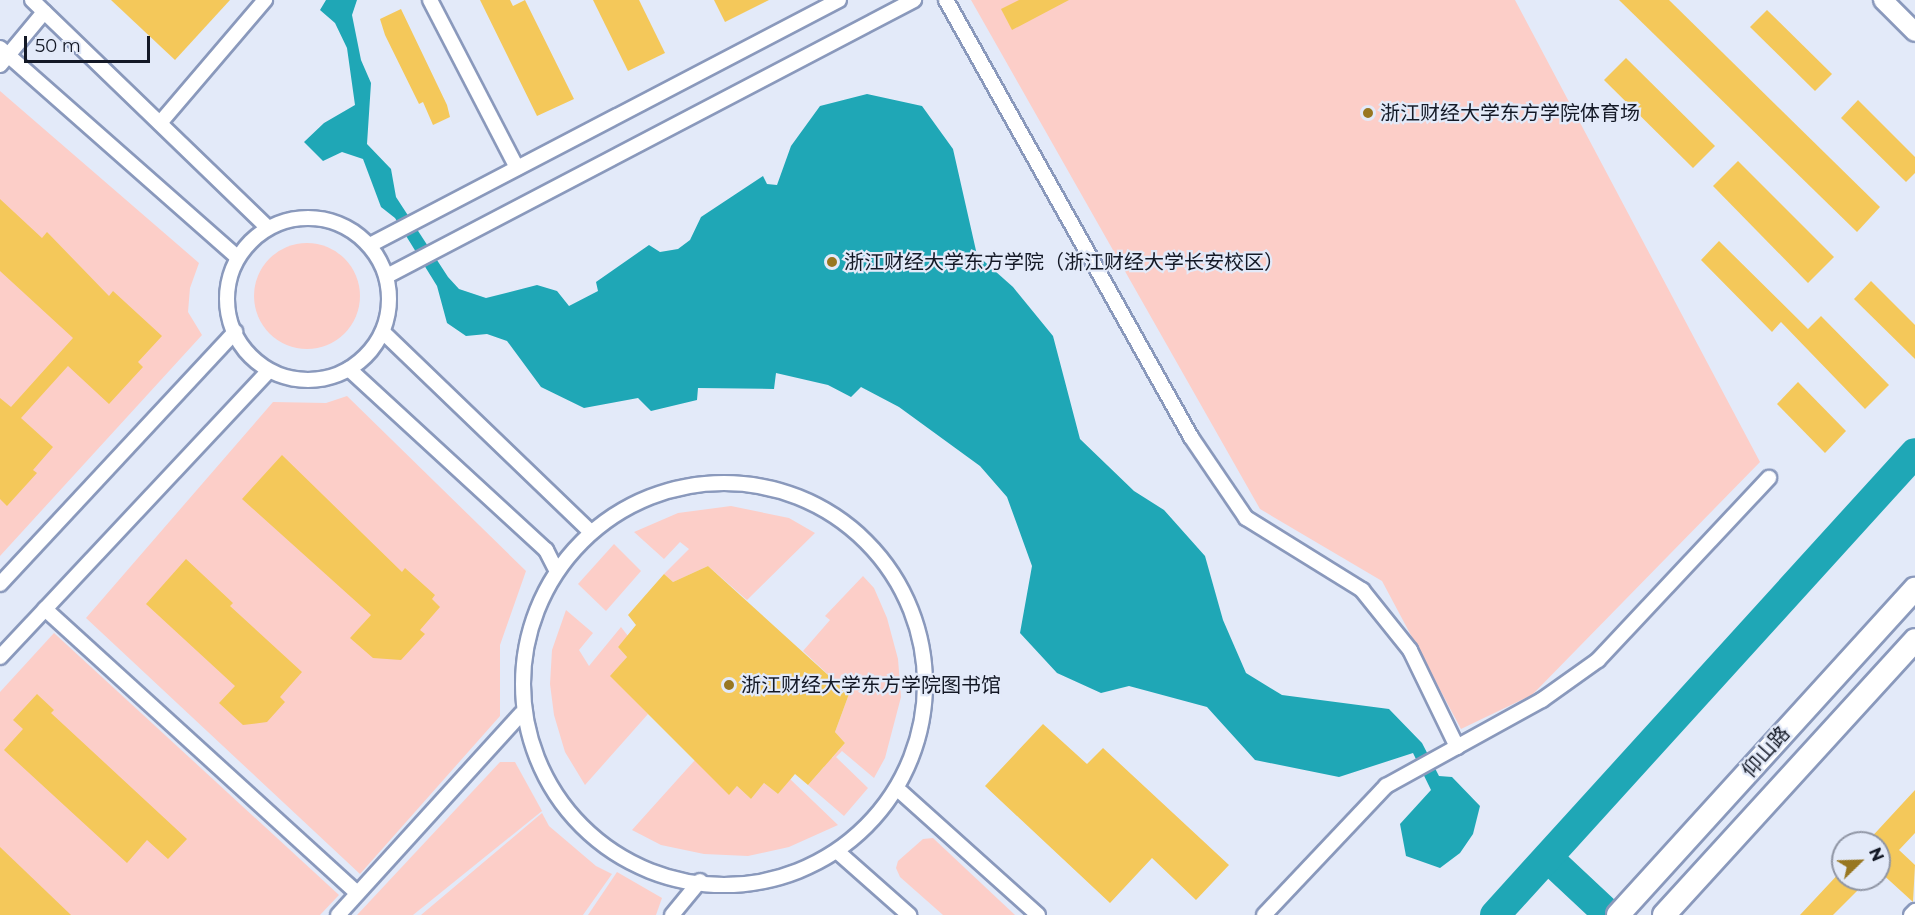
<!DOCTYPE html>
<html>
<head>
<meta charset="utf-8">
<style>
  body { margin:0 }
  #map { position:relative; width:1915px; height:915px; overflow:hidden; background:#e3eaf9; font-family:Montserrat,"Noto Sans SC",sans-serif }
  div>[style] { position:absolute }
  .green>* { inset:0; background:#fccec8 }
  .round { border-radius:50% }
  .water>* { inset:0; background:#1fa7b6 }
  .river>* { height:30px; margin:-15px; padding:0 15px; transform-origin:15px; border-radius:15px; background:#1fa7b6 }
  .building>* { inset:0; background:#f4c85a }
  .roads { filter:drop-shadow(2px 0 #8a99bc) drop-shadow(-2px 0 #8a99bc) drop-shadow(0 2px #8a99bc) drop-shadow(0 -2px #8a99bc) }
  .minor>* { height:14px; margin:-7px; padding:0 7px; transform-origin:7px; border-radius:7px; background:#fff }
  .minor>.ring { margin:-7px; padding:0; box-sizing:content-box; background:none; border:14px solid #fff; border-radius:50% }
  .tertiary>* { height:18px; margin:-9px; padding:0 9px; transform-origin:9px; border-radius:9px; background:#fff }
  .primary>* { height:22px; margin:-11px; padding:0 11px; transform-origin:11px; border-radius:11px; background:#fff }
  .dots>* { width:16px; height:16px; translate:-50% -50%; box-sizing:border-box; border:3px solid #e3eaf9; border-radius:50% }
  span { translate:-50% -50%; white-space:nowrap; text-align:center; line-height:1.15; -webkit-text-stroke:4.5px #e3eaf9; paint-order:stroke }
  .poi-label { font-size:20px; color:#141926 }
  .left { translate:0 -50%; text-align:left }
  .street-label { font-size:20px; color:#141926 }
  .north { position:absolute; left:1831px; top:831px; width:60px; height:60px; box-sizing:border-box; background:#e3eaf9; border:2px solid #9096a5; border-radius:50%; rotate:67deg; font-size:16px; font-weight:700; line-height:24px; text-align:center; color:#141926 }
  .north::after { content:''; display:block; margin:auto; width:21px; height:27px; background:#987721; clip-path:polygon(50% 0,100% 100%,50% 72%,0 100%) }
  .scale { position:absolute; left:24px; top:36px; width:126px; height:27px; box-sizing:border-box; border:3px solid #141926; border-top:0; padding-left:8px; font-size:18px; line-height:21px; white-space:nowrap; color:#141926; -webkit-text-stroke:4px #e3eaf9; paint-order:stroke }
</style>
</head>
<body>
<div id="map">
  <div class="green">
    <div style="clip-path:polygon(971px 0,1515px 0,1760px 462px,1532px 695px,1461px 729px,1382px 581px,1260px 509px)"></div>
    <div style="clip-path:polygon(0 91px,199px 263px,190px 288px,188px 312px,202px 335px,0 556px)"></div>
    <div class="round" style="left:254px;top:243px;width:106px;height:106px"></div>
    <div style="clip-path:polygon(347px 396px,526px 571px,500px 645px,500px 716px,360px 874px,86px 618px,273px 402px,326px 403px)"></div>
    <div style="clip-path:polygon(731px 506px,789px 518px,815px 533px,747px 600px,708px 566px,673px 582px,664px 574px,689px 549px,680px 542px,664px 559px,634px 532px,678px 513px)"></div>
    <div style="clip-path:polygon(614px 544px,641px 571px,606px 611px,578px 584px)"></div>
    <div style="clip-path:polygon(863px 576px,874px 588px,887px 618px,898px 659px,901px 697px,885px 758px,874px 778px,842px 751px,836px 757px,868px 788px,844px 816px,808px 785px,824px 767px,825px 752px,832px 758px,845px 743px,835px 732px,849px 694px,803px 651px,830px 620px,825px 616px)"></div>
    <div style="clip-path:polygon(566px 610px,593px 633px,579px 650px,589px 666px,621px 627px,628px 636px,618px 647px,627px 657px,611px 676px,648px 714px,585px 785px,565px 752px,554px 715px,550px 684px,552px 650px)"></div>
    <div style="clip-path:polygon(54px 633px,339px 895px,320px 915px,0 915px,0 692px)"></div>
    <div style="clip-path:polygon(695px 760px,729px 794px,737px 786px,751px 799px,764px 783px,778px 794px,790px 779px,838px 825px,789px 847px,748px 856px,704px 854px,661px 845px,632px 830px)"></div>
    <div style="clip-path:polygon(500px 762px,515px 762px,542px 811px,413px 915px,357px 915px)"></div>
    <div style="clip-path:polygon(542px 813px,549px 826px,596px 866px,612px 874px,583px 915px,421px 915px)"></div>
    <div style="clip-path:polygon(933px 838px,1015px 915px,943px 915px,900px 877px,896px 868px,898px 861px,923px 839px)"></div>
    <div style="clip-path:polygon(617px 872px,662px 898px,656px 915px,588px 915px)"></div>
  </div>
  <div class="water">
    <div style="clip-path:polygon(326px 0,357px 0,352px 15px,361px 60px,371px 83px,367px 144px,391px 169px,396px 197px,448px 277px,459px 289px,486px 298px,537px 285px,557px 291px,569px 306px,598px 291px,596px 282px,649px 245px,660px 252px,678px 249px,690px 240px,701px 217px,763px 176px,767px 184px,777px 185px,791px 146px,820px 106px,867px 94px,922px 106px,953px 149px,977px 255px,1013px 287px,1053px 336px,1080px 439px,1134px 491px,1164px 510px,1205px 556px,1223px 620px,1246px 673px,1282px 695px,1389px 709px,1422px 743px,1439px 776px,1452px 777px,1480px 806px,1473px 834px,1460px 853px,1440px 868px,1406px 856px,1400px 824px,1431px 790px,1413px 753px,1339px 777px,1255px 760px,1207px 707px,1129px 686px,1101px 693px,1057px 673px,1020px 633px,1032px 566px,1007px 497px,980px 466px,899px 407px,861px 387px,851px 397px,828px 385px,776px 373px,774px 389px,698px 388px,697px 400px,651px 411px,638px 398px,584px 408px,541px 387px,507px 341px,487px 334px,466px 336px,447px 323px,437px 286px,395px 218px,381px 207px,363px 159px,342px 152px,323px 161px,304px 142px,324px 123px,355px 105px,347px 48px,335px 23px,320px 10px)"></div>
  </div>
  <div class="river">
    <div style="left:1548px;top:858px;width:83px;rotate:43.1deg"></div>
    <div style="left:1495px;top:915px;width:624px;rotate:-47.73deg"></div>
  </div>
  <div class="building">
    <div style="clip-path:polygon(111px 0,230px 0,175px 60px)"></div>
    <div style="clip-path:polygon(480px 0,510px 0,513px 6px,525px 0,574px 99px,537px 116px)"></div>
    <div style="clip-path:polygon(593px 0,639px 0,665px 53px,628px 71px)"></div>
    <div style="clip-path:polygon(714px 0,769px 0,725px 22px)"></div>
    <div style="clip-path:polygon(1019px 0,1069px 0,1012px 30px,1001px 9px)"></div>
    <div style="clip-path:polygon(1619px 0,1669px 0,1880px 207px,1857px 232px)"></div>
    <div style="clip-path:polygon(401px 9px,447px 105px,450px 117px,433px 125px,423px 102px,419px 104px,385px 35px,380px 19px)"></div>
    <div style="clip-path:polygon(1767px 10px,1832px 74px,1815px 91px,1750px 27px)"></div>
    <div style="clip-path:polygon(1626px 58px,1715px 146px,1693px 168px,1604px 80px)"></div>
    <div style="clip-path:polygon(1858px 100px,1915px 157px,1915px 173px,1906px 182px,1841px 118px)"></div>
    <div style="clip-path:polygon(1738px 161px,1834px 257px,1808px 283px,1713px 186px)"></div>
    <div style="clip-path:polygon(0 199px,42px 238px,47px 232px,109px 296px,113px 291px,162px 336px,138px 362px,143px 367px,109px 404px,68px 366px,21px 418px,53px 447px,33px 470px,37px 473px,7px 506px,0 499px,0 398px,11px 407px,73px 338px,0 271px)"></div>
    <div style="clip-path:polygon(1719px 241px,1808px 329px,1821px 316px,1889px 385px,1865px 409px,1781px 322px,1772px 332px,1701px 260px)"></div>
    <div style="clip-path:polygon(1871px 281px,1915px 325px,1915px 359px,1854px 299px)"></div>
    <div style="clip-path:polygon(1798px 382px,1846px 431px,1825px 453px,1777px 404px)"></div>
    <div style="clip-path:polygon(282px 455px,402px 572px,405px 568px,435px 595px,432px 599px,440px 607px,420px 630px,425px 634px,401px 660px,373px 658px,350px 638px,371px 615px,242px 499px)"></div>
    <div style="clip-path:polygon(186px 559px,233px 603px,230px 606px,302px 672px,280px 697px,285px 702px,267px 722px,243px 725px,219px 703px,235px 686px,146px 604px)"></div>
    <div style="clip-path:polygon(708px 566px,849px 694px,835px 732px,845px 743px,808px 785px,795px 774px,778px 794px,764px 783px,751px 799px,737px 786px,729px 795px,610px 676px,627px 657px,618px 647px,636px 625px,628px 615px,664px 574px,673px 582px)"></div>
    <div style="clip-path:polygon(37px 694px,54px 710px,51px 713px,187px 839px,168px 859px,147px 840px,127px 863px,4px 750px,23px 729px,13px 720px)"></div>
    <div style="clip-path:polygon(1043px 724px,1087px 764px,1103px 748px,1229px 865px,1196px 900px,1152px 858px,1110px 903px,985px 786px)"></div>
    <div style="clip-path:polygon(1915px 790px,1915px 833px,1899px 850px,1915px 865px,1913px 902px,1879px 871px,1879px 843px,1866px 843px)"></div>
    <div style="clip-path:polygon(0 847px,71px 915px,0 915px)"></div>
    <div style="clip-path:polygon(1843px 869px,1843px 879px,1869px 879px,1833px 915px,1800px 915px)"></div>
  </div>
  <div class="roads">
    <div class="minor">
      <div style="left:32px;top:0;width:328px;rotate:44deg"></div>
      <div style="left:430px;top:0;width:189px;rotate:62.6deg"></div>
      <div style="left:946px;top:0;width:501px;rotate:60.72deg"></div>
      <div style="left:1191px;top:437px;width:98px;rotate:55.8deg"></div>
      <div style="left:1246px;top:518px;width:137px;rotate:31.8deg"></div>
      <div style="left:1362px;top:590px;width:77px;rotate:51.3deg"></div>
      <div style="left:1410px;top:650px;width:108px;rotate:64.1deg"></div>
      <div style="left:0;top:48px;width:316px;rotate:41.4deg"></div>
      <div style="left:0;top:65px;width:69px;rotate:-50.3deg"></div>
      <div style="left:160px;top:123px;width:162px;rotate:-49.5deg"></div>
      <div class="ring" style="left:227px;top:218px;width:148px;height:148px"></div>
      <div style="left:370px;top:245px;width:529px;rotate:-27.58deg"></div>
      <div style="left:387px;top:276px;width:595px;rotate:-27.64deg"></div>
      <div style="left:384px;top:333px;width:283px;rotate:43.9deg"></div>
      <div style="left:349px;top:369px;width:268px;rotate:42.6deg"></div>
      <div style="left:546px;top:550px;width:20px;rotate:63deg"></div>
      <div class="ring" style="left:523px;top:483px;width:388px;height:388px"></div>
      <div style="left:0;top:584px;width:345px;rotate:-47deg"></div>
      <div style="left:45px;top:609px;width:422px;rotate:42.3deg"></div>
      <div style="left:0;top:657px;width:391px;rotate:-46.8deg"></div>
      <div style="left:901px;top:792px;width:184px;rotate:41.9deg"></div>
      <div style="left:839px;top:853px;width:94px;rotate:41.5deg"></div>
      <div style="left:338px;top:915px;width:272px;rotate:-47.7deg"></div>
      <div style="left:672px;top:915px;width:44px;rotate:-50.5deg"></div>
      <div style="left:1264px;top:915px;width:178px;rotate:-46.6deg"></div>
      <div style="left:1386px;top:786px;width:178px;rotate:-28.9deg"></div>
      <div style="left:1542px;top:700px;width:69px;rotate:-35.5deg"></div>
      <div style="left:1598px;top:660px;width:250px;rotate:-46.8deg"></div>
      <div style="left:1911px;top:915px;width:6px;rotate:-45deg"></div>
    </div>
    <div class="tertiary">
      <div style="left:1883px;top:0;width:45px;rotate:45deg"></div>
    </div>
    <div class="primary">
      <div style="left:1618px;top:915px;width:441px;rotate:-47.7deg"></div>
      <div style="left:1664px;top:915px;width:372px;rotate:-47.6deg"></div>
    </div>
  </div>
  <div class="dots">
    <div style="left:1368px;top:113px;background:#987721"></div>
    <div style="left:832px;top:262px;background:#987721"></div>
    <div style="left:729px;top:685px;background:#987721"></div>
  </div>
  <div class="poi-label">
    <span class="left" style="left:1380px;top:113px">浙江财经大学东方学院体育场</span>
    <span class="left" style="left:844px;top:262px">浙江财经大学东方学院（浙江财经大学长安校区）</span>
    <span class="left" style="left:741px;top:685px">浙江财经大学东方学院图书馆</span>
  </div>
  <div class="street-label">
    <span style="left:1766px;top:752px;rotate:-48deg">仰山路</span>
  </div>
  <div class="north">N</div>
  <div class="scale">50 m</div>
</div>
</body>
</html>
